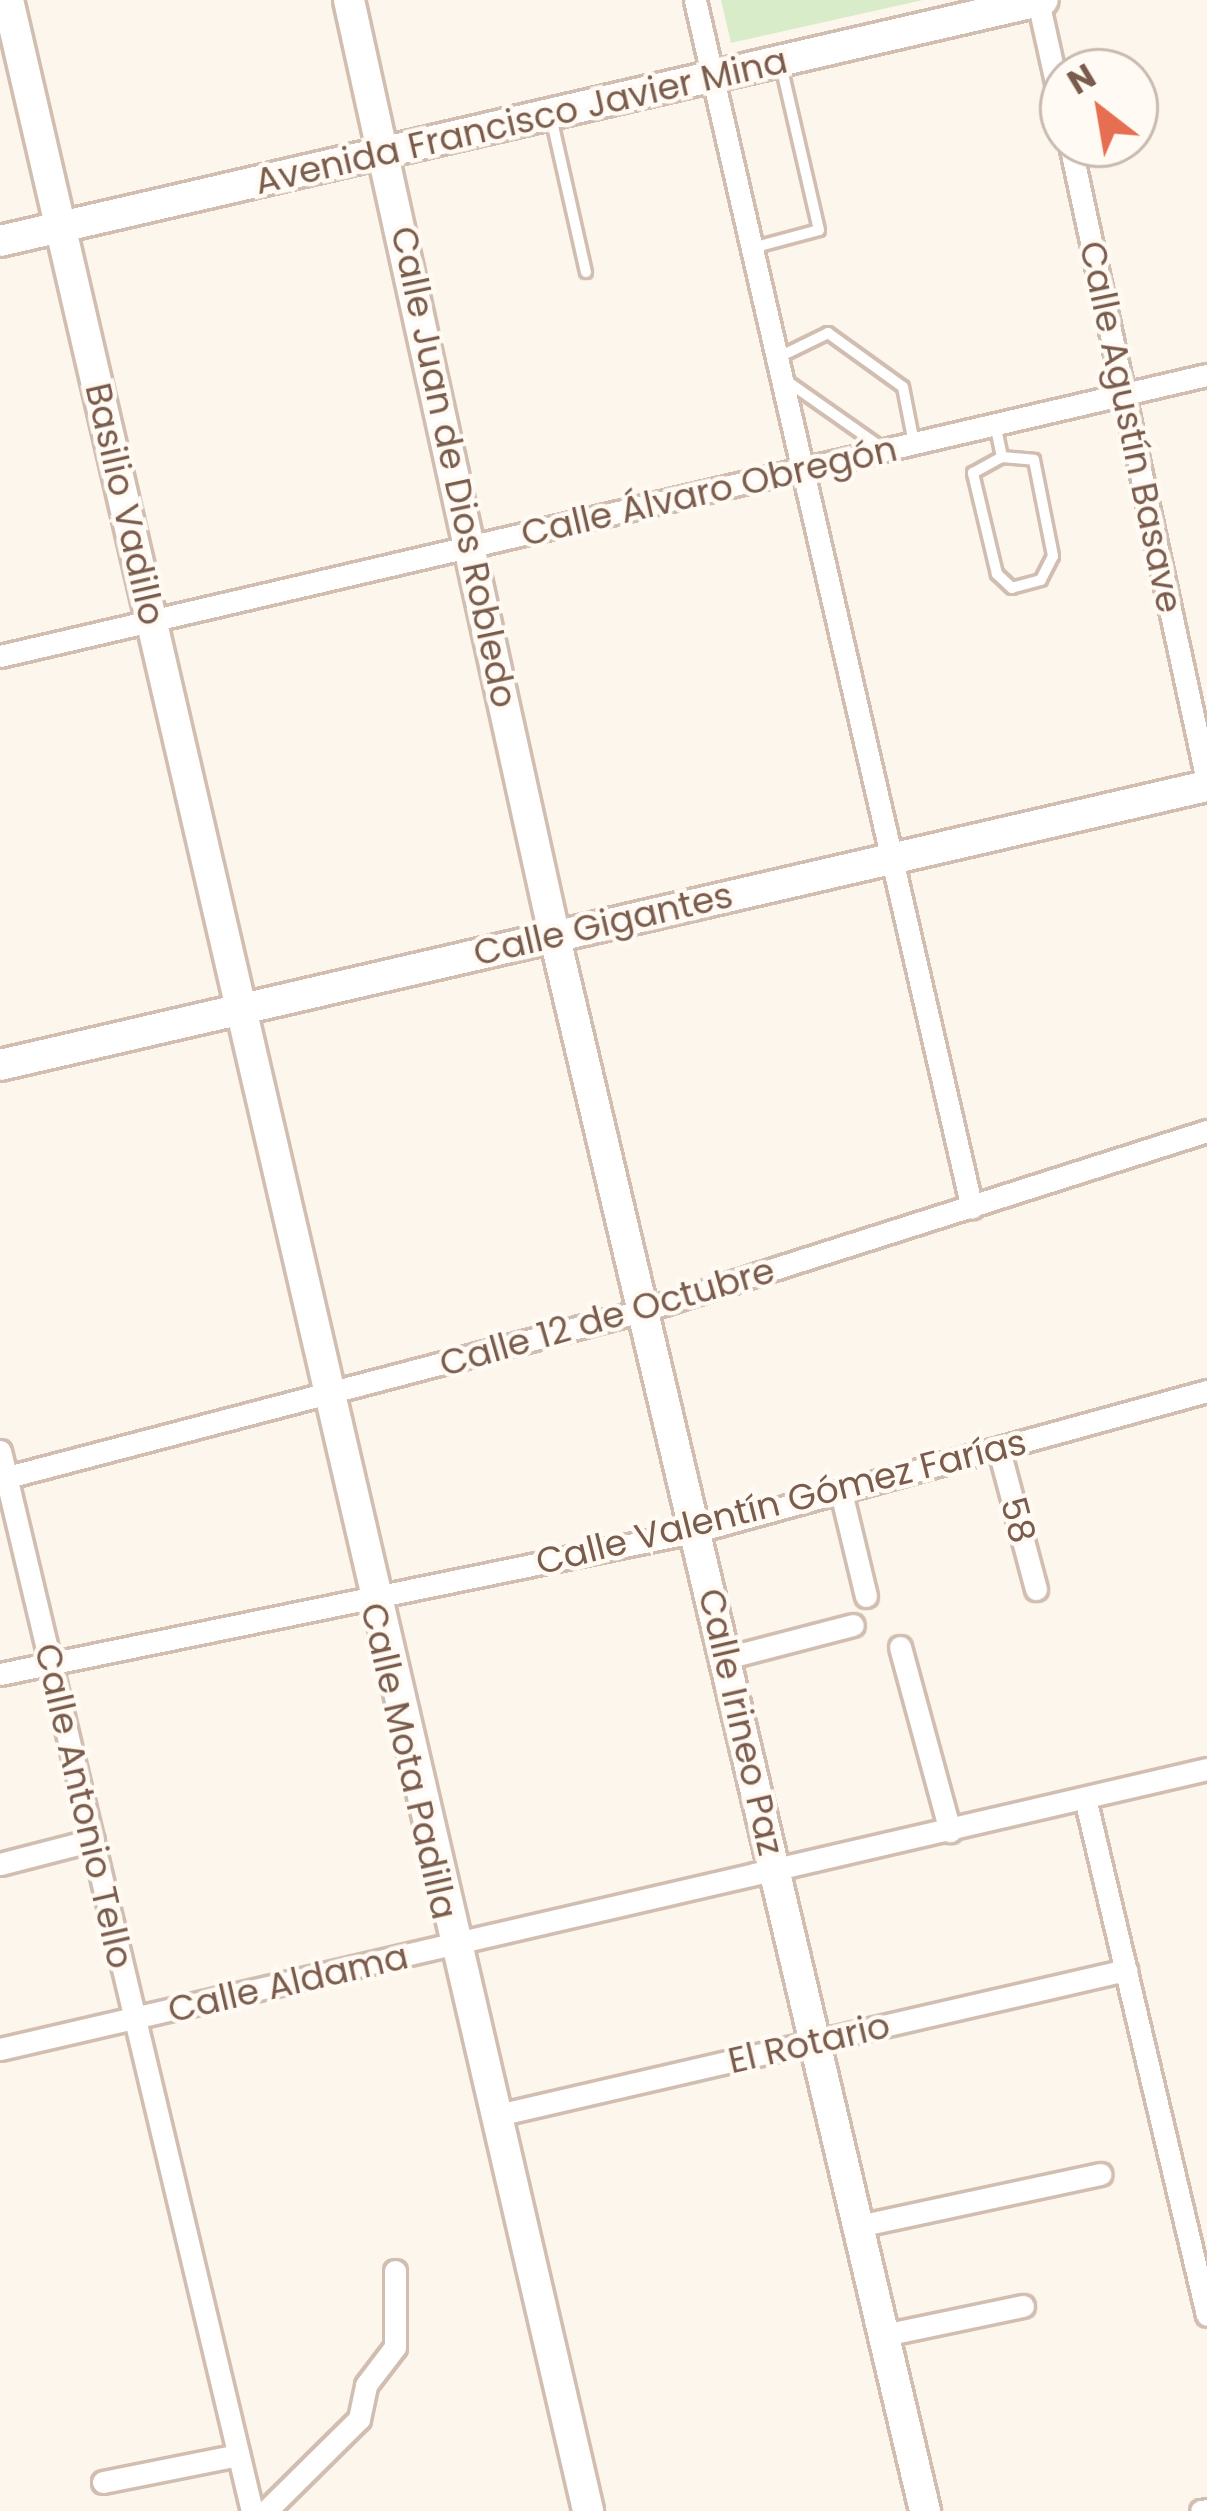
<!DOCTYPE html>
<html>
<head>
<meta charset="utf-8">
<style>
  body { margin:0 }
  #map { position:relative; width:1207px; height:2511px; overflow:hidden; background:#fdf6ec; font-family:Poppins,sans-serif }
  div>[style] { position:absolute }
  .green>* { inset:0; background:#d8ecc9 }
  .roads { filter:drop-shadow(3px 0 #d1beb0) drop-shadow(-3px 0 #d1beb0) drop-shadow(0 3px #d1beb0) drop-shadow(0 -3px #d1beb0) }
  .lane>* { height:10px; margin:-5px; padding:0 5px; transform-origin:5px; border-radius:5px; background:#fff }
  .street>* { height:21px; margin:-10.5px; padding:0 10.5px; transform-origin:10.5px; border-radius:10.5px; background:#fff }
  .secondary>* { height:30px; margin:-15px; padding:0 15px; transform-origin:15px; border-radius:15px; background:#fff }
  span { translate:-50% -50%; white-space:nowrap; text-align:center; line-height:1.15; -webkit-text-stroke:9px #fffaf3; paint-order:stroke }
  .street-label { font-size:36px; color:#7a5c4d }
  .north { position:absolute; left:1039px; top:48px; width:120px; height:120px; box-sizing:border-box; background:#fffaf3; border:3px solid #cabbb1; border-radius:50%; rotate:329deg; font-size:33px; font-weight:700; line-height:48px; text-align:center; color:#7a5c4d }
  .north::after { content:''; display:block; margin:auto; width:42px; height:54px; background:#e76f51; clip-path:polygon(50% 0,100% 100%,50% 72%,0 100%) }
</style>
</head>
<body>
<div id="map">
  <div class="green">
    <div style="clip-path:polygon(721px 0,923px 0,731px 43px)"></div>
  </div>
  <div class="roads">
    <div class="lane">
      <div style="left:551px;top:117px;width:159px;rotate:77.3deg"></div>
      <div style="left:752px;top:248px;width:69px;rotate:-15deg"></div>
      <div style="left:819px;top:230px;width:173px;rotate:-103deg"></div>
      <div style="left:777px;top:358px;width:57px;rotate:-26.1deg"></div>
      <div style="left:828px;top:333px;width:92px;rotate:35.8deg"></div>
      <div style="left:903px;top:387px;width:57px;rotate:78.9deg"></div>
      <div style="left:784px;top:379px;width:120px;rotate:35.1deg"></div>
      <div style="left:995px;top:424px;width:34px;rotate:78deg"></div>
      <div style="left:1002px;top:457px;width:32px;rotate:5deg"></div>
      <div style="left:1034px;top:460px;width:98px;rotate:78.8deg"></div>
      <div style="left:1053px;top:556px;width:27px;rotate:117deg"></div>
      <div style="left:1041px;top:580px;width:30px;rotate:165deg"></div>
      <div style="left:1012px;top:588px;width:21px;rotate:-137deg"></div>
      <div style="left:997px;top:574px;width:104px;rotate:-103.4deg"></div>
      <div style="left:973px;top:473px;width:33px;rotate:-29deg"></div>
    </div>
    <div class="street">
      <div style="left:695px;top:0;width:1239px;rotate:77.09deg"></div>
      <div style="left:1038px;top:1px;width:116px;rotate:77.5deg"></div>
      <div style="left:1070px;top:144px;width:652px;rotate:77.86deg"></div>
      <div style="left:0;top:656px;width:1239px;rotate:-13.11deg"></div>
      <div style="left:999px;top:1450px;width:144px;rotate:75.1deg"></div>
      <div style="left:0;top:1451px;width:1090px;rotate:76.63deg"></div>
      <div style="left:0;top:1479px;width:667px;rotate:-14.68deg"></div>
      <div style="left:645px;top:1310px;width:590px;rotate:-17.67deg"></div>
      <div style="left:841px;top:1492px;width:107px;rotate:76.5deg"></div>
      <div style="left:900px;top:1647px;width:191px;rotate:74.8deg"></div>
      <div style="left:726px;top:1658px;width:131px;rotate:-14.6deg"></div>
      <div style="left:0;top:1674px;width:712px;rotate:-11.59deg"></div>
      <div style="left:697px;top:1531px;width:529px;rotate:-15.35deg"></div>
      <div style="left:1085px;top:1798px;width:531px;rotate:76.72deg"></div>
      <div style="left:0;top:1864px;width:96px;rotate:-14.5deg"></div>
      <div style="left:0;top:2049px;width:1239px;rotate:-13.06deg"></div>
      <div style="left:493px;top:2116px;width:650px;rotate:-12.99deg"></div>
      <div style="left:858px;top:2226px;width:248px;rotate:-12.1deg"></div>
      <div style="left:884px;top:2335px;width:142px;rotate:-11.8deg"></div>
      <div style="left:103px;top:2482px;width:138px;rotate:-11.3deg"></div>
      <div style="left:266px;top:2511px;width:131px;rotate:-44.7deg"></div>
      <div style="left:359px;top:2419px;width:35px;rotate:-78deg"></div>
      <div style="left:366px;top:2385px;width:48px;rotate:-52.7deg"></div>
      <div style="left:395px;top:2347px;width:76px;rotate:-90deg"></div>
      <div style="left:1201px;top:2511px;width:6px;rotate:-9deg"></div>
    </div>
    <div class="secondary">
      <div style="left:8px;top:0;width:2577px;rotate:76.99deg"></div>
      <div style="left:349px;top:0;width:956px;rotate:77.62deg"></div>
      <div style="left:554px;top:934px;width:1620px;rotate:76.76deg"></div>
      <div style="left:0;top:241px;width:1070px;rotate:-13.01deg"></div>
      <div style="left:0;top:1065px;width:1239px;rotate:-13.02deg"></div>
    </div>
  </div>
  <div class="street-label">
    <span style="left:521px;top:121px;rotate:-13deg">Avenida Francisco Javier Mina</span>
    <span style="left:1131px;top:427px;rotate:78deg">Calle Agustín Basave</span>
    <span style="left:454px;top:467px;rotate:78deg">Calle Juan de Dios Robledo</span>
    <span style="left:709px;top:491px;rotate:-13deg">Calle Álvaro Obregón</span>
    <span style="left:125px;top:504px;rotate:77deg">Basilio Vadillo</span>
    <span style="left:603px;top:924px;rotate:-13deg">Calle Gigantes</span>
    <span style="left:607px;top:1317px;rotate:-16deg">Calle 12 de Octubre</span>
    <span style="left:781px;top:1502px;rotate:-14deg">Calle Valentín Gómez Farías</span>
    <span style="left:1018px;top:1520px;rotate:75deg">58</span>
    <span style="left:741px;top:1722px;rotate:77deg">Calle Irineo Paz</span>
    <span style="left:409px;top:1761px;rotate:77deg">Calle Mota Padilla</span>
    <span style="left:84px;top:1806px;rotate:77deg">Calle Antonio Tello</span>
    <span style="left:288px;top:1983px;rotate:-13deg">Calle Aldama</span>
    <span style="left:809px;top:2043px;rotate:-13deg">El Rotario</span>
  </div>
  <div class="north">N</div>
</div>
</body>
</html>
